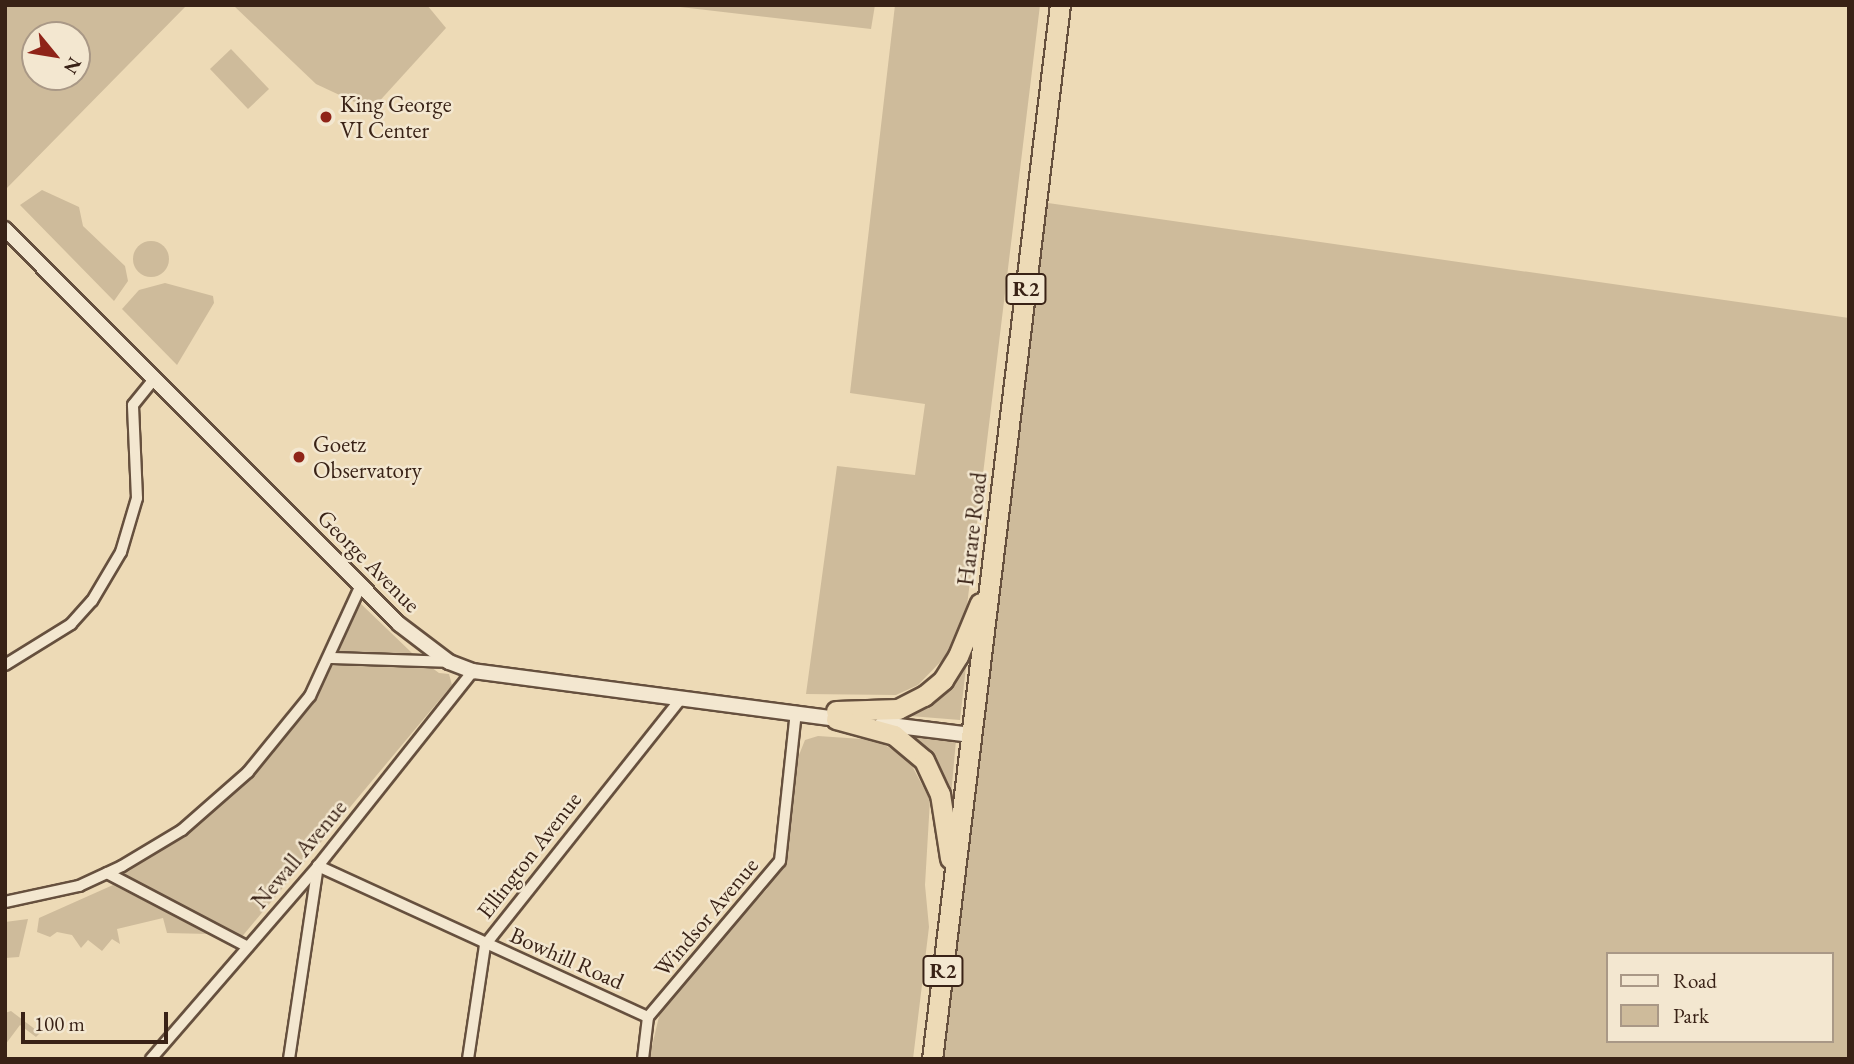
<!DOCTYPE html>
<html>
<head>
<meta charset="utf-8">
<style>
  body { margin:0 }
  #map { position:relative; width:1854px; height:1064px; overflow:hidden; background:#eddab6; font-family:"EB Garamond",serif }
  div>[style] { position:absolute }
  .green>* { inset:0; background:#cebb9b }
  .round { border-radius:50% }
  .roads { filter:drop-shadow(2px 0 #66503e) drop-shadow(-2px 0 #66503e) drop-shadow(0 2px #66503e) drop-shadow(0 -2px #66503e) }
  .street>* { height:10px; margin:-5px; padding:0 5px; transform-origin:5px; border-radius:5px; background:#f3e7d0 }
  .secondary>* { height:14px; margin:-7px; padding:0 7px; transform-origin:7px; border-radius:7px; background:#f3e7d0 }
  .highway>* { height:19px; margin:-9.5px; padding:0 9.5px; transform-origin:9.5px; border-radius:9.5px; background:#eddab6 }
  .dots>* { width:19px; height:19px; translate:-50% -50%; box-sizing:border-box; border:4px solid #f3e7d0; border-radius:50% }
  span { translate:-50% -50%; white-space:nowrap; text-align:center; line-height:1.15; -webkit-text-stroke:5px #f3e7d0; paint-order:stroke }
  .shield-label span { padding:2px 5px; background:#f3e7d0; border:2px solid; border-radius:5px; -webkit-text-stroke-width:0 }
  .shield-label { font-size:21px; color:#392216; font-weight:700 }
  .poi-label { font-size:23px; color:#392216 }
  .left { translate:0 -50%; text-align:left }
  .street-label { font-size:23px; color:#392216 }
  .frame { position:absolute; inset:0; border:7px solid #392216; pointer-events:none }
  .legend { position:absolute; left:1606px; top:952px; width:228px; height:91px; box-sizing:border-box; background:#f3e7d0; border:2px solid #a99886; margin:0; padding:9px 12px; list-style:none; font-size:21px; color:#392216 }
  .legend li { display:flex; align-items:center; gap:14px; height:35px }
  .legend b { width:35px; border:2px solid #a99886 }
  .north { position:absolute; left:21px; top:21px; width:70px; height:70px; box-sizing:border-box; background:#f3e7d0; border:2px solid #a99886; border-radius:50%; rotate:120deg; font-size:19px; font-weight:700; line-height:28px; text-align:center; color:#392216 }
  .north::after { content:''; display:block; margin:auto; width:24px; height:32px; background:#8f2418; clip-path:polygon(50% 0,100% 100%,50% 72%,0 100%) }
  .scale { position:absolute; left:21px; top:1012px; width:147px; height:32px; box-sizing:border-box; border:4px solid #392216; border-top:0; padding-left:9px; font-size:21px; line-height:24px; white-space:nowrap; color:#392216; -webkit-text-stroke:5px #f3e7d0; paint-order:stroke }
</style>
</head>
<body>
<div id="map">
  <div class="green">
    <div style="clip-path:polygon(evenodd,5px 5px,187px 5px,5px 190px,5px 5px,35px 35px,77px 35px,77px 77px,35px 77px,35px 35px)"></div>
    <div style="clip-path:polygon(233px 5px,427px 5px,446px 28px,375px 106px,363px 106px,316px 84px)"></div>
    <div style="clip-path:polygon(663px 5px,875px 5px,871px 29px)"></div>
    <div style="clip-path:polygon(895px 5px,1040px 5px,966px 614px,949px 653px,918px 685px,896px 695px,806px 694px,837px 466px,915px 475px,925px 404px,850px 393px)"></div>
    <div style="clip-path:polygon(231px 49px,269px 89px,248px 109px,210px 69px)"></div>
    <div style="clip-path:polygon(42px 190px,79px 207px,83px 226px,125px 266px,128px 281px,114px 301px,20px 205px)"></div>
    <div style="clip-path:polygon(evenodd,1048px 203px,1849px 318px,1849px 1059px,944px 1059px,1048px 203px,1607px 954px,1831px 954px,1831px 1041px,1607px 1041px,1607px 954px)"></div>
    <div class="round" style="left:133px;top:241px;width:36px;height:36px"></div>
    <div style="clip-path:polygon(165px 283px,213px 296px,214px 303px,177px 365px,122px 309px,139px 290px)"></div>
    <div style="clip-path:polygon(360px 603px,412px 653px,439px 673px,449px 674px,452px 685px,240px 939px,113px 873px,247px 776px,332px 659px)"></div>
    <div style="clip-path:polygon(969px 640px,960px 720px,898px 715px)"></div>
    <div style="clip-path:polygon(898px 733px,929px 733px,956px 740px,949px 818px)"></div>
    <div style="clip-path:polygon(818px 736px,877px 740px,909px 760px,930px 800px,925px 885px,929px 927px,913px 1059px,649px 1059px,661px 1008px,767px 889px,781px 866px,795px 765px,805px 740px)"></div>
    <div style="clip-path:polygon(113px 885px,210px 934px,167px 933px,163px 918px,117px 929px,120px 944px,112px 939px,102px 951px,88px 940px,81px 948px,72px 935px,57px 932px,50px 937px,37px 932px,39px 918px)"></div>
    <div style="clip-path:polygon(28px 919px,19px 957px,5px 958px,5px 922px)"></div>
    <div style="clip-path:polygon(11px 1011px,40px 1033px,36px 1037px,20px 1025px,5px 1045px,5px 1013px)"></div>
  </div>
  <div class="roads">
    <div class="street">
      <div style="left:330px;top:658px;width:119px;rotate:1.9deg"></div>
      <div style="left:5px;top:665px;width:78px;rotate:-31.8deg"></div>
      <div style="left:71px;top:624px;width:31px;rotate:-48deg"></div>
      <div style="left:92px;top:601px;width:57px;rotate:-59.4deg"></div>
      <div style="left:121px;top:552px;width:56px;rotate:-73.5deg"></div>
      <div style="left:137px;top:498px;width:93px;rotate:-92.5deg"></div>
      <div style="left:133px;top:405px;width:33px;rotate:-51deg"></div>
      <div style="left:107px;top:873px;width:159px;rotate:27.7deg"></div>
      <div style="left:5px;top:902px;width:76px;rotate:-12.2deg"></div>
      <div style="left:79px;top:886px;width:47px;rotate:-24.9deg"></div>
      <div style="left:122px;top:866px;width:70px;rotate:-31deg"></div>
      <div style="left:182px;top:830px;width:88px;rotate:-41.3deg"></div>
      <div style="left:248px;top:772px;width:98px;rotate:-50.8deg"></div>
      <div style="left:310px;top:696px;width:122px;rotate:-65.3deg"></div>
      <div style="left:151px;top:1059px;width:255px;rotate:-49.1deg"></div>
      <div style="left:318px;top:866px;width:249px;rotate:-51.5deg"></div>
      <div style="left:289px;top:1059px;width:195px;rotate:-81.5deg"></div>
      <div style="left:318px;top:866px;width:363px;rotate:24.6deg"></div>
      <div style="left:468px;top:1059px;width:115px;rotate:-81.5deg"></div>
      <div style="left:485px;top:945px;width:312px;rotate:-51.5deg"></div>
      <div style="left:643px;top:1059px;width:42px;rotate:-83.2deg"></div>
      <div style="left:648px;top:1017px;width:204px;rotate:-49.8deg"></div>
      <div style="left:780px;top:861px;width:150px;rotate:-83.9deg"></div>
    </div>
    <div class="secondary">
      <div style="left:5px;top:229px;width:558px;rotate:45.07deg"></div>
      <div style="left:399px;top:624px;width:63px;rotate:37.2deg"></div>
      <div style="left:449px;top:662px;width:26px;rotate:21deg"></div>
      <div style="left:473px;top:671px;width:374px;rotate:7.5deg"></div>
      <div style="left:882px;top:724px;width:90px;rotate:7deg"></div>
    </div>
    <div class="highway">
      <div style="left:836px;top:711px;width:62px;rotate:-1.8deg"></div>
      <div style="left:898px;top:709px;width:29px;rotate:-27deg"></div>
      <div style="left:924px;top:696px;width:25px;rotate:-40deg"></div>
      <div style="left:943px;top:680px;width:28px;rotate:-58deg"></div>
      <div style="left:958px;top:656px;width:57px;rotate:-67.5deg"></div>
      <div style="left:836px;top:719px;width:60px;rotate:15.4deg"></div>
      <div style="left:894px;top:735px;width:39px;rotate:40deg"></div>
      <div style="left:924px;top:760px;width:38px;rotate:65deg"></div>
      <div style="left:940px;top:794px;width:65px;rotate:81.1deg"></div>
      <div style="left:932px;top:1059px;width:1062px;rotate:-83.08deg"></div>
    </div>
  </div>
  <div class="dots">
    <div style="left:326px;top:117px;background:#8f2418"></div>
    <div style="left:299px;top:457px;background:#8f2418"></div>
  </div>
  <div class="shield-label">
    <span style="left:1026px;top:289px">R2</span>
    <span style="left:943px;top:971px">R2</span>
  </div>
  <div class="poi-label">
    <span class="left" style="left:340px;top:117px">King George<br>VI Center</span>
    <span class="left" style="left:313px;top:457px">Goetz<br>Observatory</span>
  </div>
  <div class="street-label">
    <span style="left:972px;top:529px;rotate:-83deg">Harare Road</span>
    <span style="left:369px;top:561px;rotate:45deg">George Avenue</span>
    <span style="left:299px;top:854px;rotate:-50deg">Newall Avenue</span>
    <span style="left:529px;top:855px;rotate:-52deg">Ellington Avenue</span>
    <span style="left:706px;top:917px;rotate:-50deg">Windsor Avenue</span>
    <span style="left:567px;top:958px;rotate:24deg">Bowhill Road</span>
  </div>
  <div class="frame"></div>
  <ul class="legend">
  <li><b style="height:9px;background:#f3e7d0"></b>Road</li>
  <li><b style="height:19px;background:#cebb9b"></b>Park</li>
  </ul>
  <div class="north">N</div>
  <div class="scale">100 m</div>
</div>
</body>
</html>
